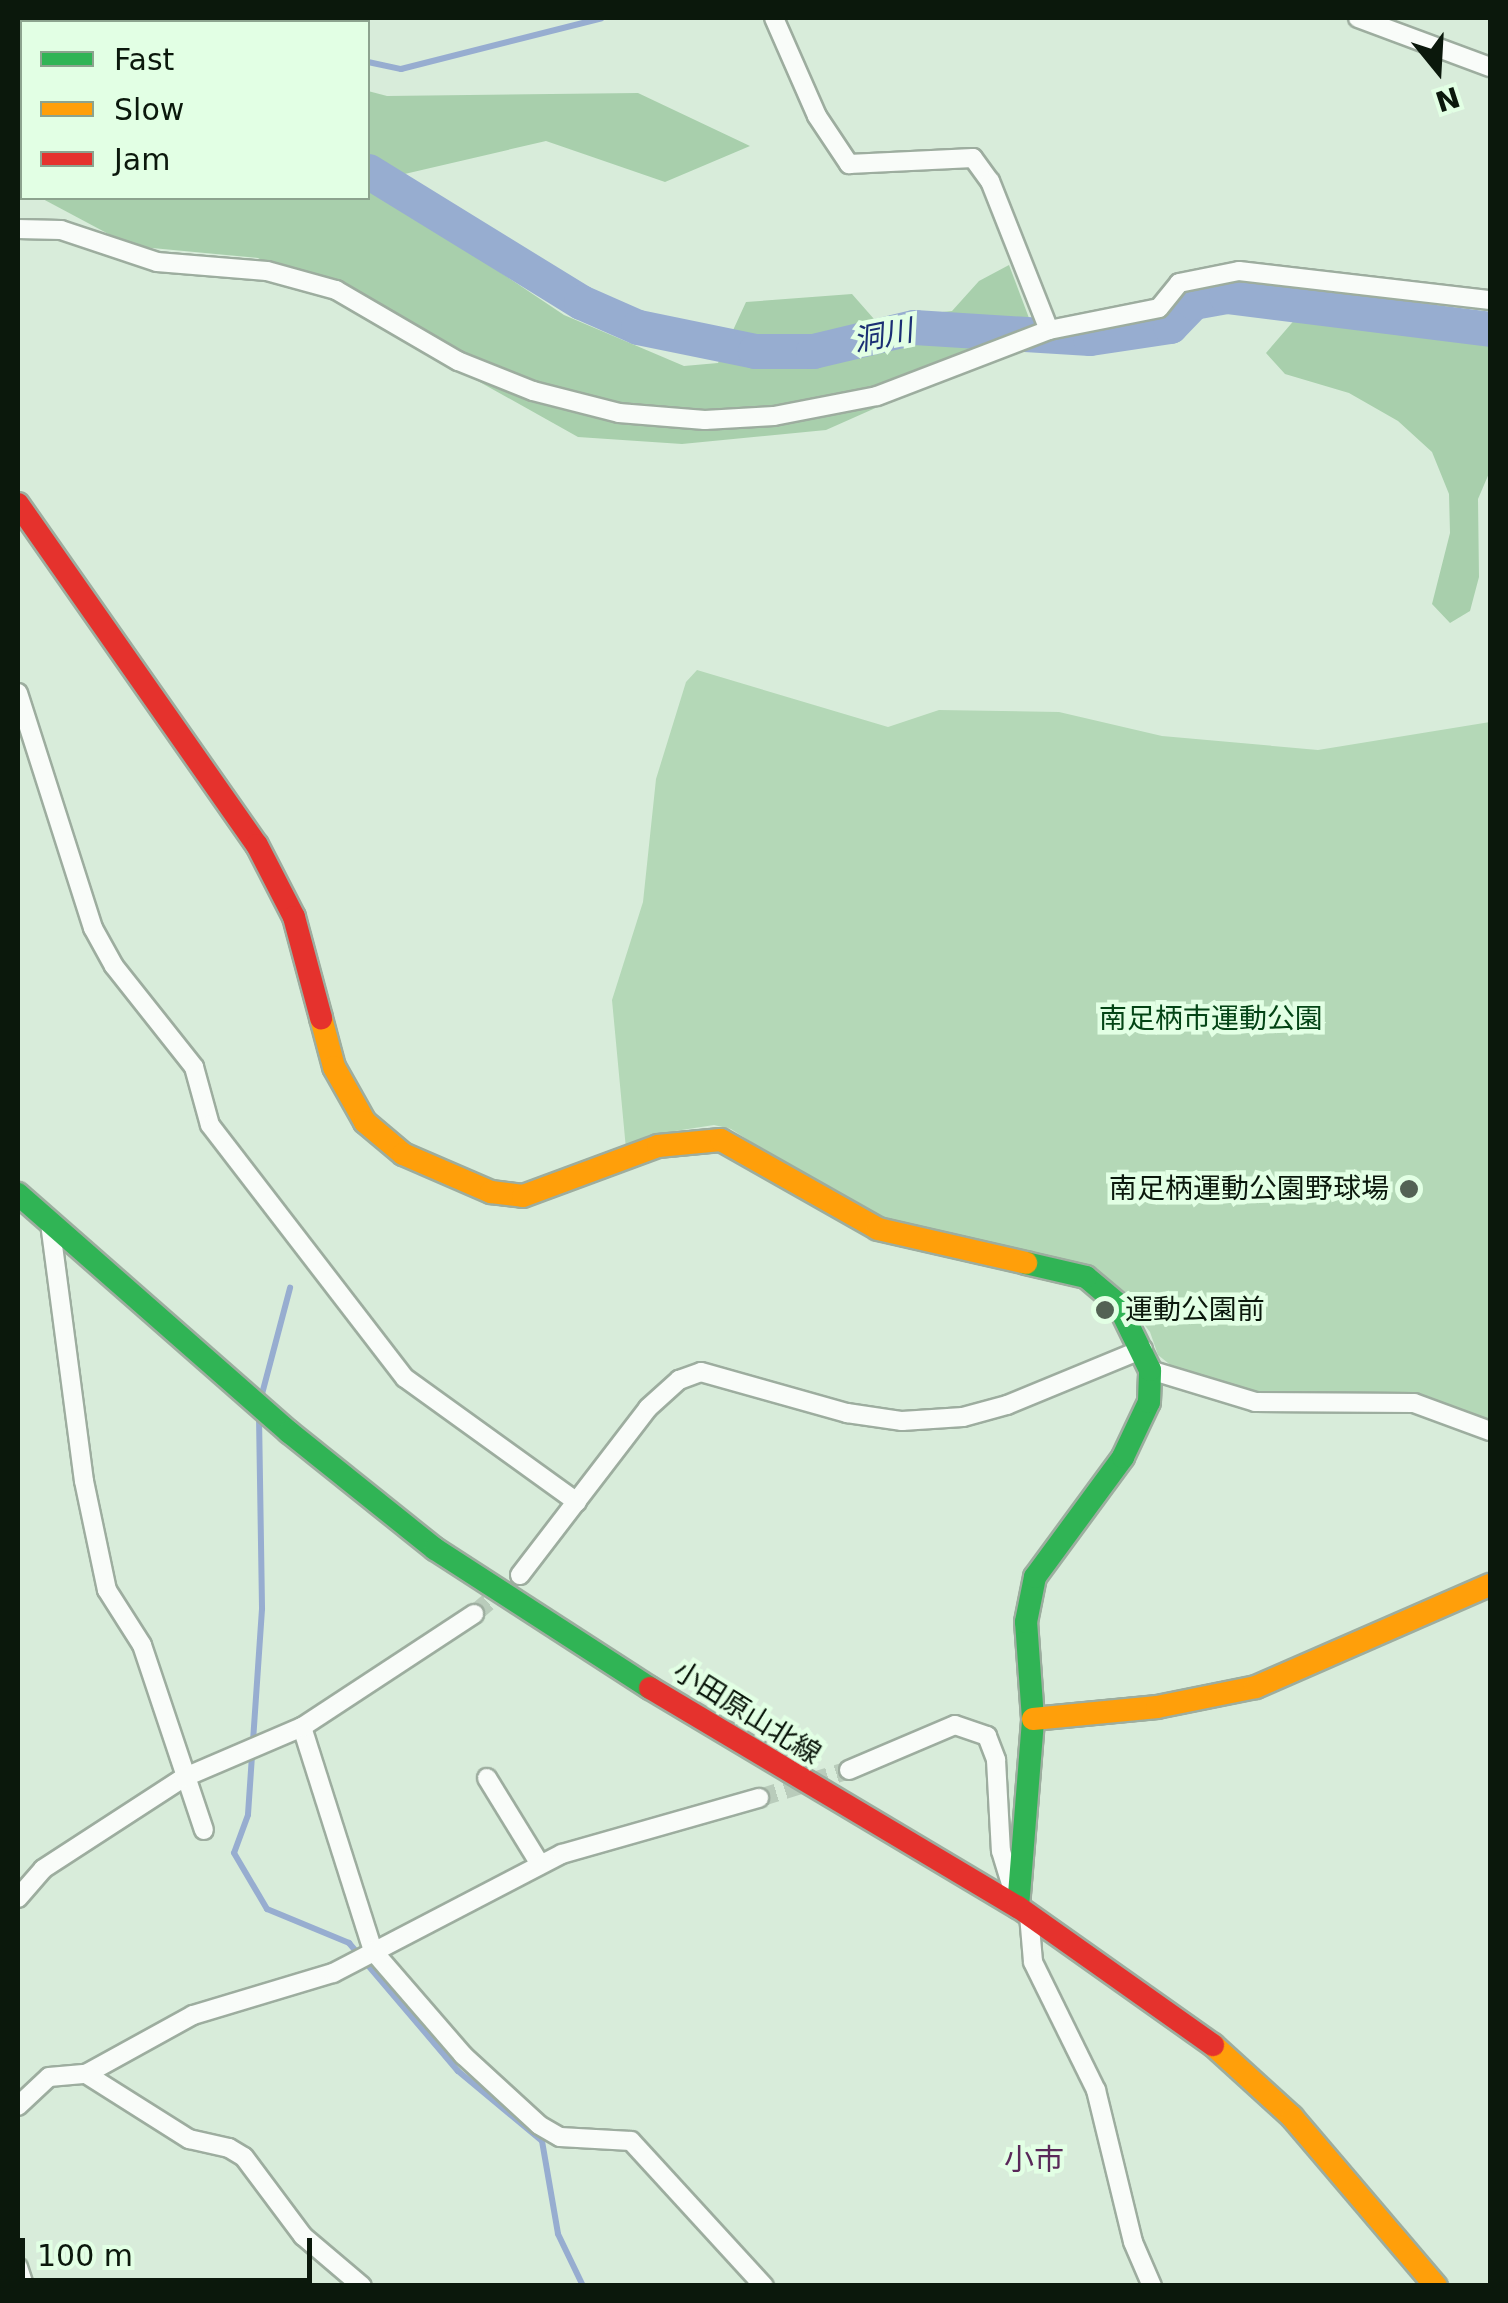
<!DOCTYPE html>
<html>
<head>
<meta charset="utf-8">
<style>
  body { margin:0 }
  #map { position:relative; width:1508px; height:2303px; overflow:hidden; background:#d8ecda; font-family:"DejaVu Sans","Noto Sans JP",sans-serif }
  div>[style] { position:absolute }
  .green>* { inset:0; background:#b4d8b7 }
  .forest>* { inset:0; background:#a8cfac }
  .stream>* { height:6px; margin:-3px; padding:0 3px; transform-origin:3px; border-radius:3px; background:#97add0 }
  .river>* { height:35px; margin:-17.5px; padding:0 17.5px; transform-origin:17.5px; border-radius:17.5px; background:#97add0 }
  .street-tunnel>* { height:18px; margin-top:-9px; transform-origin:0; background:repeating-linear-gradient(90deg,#b9ccbb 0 18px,transparent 0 27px) }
  .roads { filter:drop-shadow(2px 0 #9dad9f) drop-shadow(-2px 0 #9dad9f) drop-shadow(0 2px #9dad9f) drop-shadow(0 -2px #9dad9f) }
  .street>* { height:18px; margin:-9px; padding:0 9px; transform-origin:9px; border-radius:9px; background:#f9fcf9 }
  .fast>* { height:22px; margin:-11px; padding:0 11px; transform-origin:11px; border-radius:11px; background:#30b455 }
  .slow>* { height:22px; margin:-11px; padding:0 11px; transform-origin:11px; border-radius:11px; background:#ff9f0a }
  .jam>* { height:22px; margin:-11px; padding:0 11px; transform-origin:11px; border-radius:11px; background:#e5322d }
  .dots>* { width:28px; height:28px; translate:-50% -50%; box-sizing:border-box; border:5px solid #e2ffe4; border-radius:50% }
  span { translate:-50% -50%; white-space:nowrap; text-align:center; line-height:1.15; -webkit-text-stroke:9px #e2ffe4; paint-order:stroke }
  .park-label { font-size:28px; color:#034415 }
  .poi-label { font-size:28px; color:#0b180c }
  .right { translate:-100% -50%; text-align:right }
  .left { translate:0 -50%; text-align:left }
  .street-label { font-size:28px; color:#0b180c }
  .water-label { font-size:30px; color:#1b2f74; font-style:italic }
  .neighbourhood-label { font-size:30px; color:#592859 }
  .frame { position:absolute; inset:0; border:20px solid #0b180c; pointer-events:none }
  .legend { position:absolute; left:20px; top:20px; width:350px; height:180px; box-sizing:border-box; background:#e2ffe4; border:2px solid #8ca38e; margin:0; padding:12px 18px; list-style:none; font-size:30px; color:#0b180c }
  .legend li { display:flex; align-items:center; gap:20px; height:50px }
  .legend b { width:50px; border:2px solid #8ca38e }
  .north { position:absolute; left:1388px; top:20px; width:100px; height:100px; -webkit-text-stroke:8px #e2ffe4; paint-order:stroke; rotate:162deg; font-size:28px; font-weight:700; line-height:40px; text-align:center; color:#0b180c }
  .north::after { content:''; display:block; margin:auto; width:35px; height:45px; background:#0b180c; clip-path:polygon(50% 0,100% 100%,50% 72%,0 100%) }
  .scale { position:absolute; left:20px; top:2238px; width:292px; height:45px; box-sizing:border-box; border:5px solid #0b180c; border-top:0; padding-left:12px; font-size:30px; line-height:35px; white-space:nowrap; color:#0b180c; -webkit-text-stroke:8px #e2ffe4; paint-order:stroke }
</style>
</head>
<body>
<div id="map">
  <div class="green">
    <div style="clip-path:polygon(697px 670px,888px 727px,939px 710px,1059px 712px,1162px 736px,1318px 750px,1490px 722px,1490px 1426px,1442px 1403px,1279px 1398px,1178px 1371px,1158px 1355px,1150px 1332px,1116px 1289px,863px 1214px,731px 1129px,714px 1125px,649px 1135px,626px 1149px,612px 1000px,643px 902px,656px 779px,686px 682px)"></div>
  </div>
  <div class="forest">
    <div style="clip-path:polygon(18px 18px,259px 18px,261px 22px,22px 22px,22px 156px)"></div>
    <div style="clip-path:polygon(368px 91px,387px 96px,638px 93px,750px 146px,665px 182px,546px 141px,396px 176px,425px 222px,564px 315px,684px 366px,718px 363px,746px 302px,852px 294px,874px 319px,952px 311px,979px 281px,1009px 265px,1032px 326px,916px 390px,826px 430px,682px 444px,578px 437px,258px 258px,131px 246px,41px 198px,368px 198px)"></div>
    <div style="clip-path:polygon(1297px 317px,1490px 341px,1490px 471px,1478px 499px,1479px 577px,1470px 611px,1450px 623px,1432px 604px,1450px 533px,1449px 494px,1432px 452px,1398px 421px,1349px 393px,1285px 374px,1266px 353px)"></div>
  </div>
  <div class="stream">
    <div style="left:368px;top:62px;width:34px;rotate:12deg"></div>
    <div style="left:401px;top:69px;width:207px;rotate:-14.2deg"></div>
    <div style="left:262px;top:1394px;width:110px;rotate:-75.2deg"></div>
    <div style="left:259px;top:1416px;width:193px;rotate:89.1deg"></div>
    <div style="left:262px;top:1609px;width:206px;rotate:93.9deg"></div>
    <div style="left:248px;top:1815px;width:40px;rotate:110.2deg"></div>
    <div style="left:234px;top:1853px;width:65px;rotate:59.5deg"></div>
    <div style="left:267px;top:1909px;width:89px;rotate:22.5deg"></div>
    <div style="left:349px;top:1943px;width:168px;rotate:49.6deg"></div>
    <div style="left:458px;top:2071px;width:109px;rotate:39.8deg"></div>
    <div style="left:542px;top:2141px;width:94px;rotate:80.2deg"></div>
    <div style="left:558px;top:2234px;width:58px;rotate:64.3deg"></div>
  </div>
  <div class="river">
    <div style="left:243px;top:18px;width:5px;rotate:53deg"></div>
    <div style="left:368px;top:171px;width:250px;rotate:31.6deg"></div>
    <div style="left:581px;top:302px;width:62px;rotate:23.7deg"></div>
    <div style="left:638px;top:327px;width:119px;rotate:11.6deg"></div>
    <div style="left:755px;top:351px;width:58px"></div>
    <div style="left:813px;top:351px;width:104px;rotate:-13.4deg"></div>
    <div style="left:914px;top:327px;width:176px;rotate:3.6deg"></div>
    <div style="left:1090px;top:338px;width:81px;rotate:-8.5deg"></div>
    <div style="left:1170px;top:326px;width:33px;rotate:-46deg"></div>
    <div style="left:1193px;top:302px;width:34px;rotate:-10deg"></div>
    <div style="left:1226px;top:296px;width:266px;rotate:7.1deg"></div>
  </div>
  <div class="street-tunnel">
    <div style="left:474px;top:1614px;width:60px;rotate:-40.3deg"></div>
    <div style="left:759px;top:1798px;width:94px;rotate:-17.3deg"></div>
  </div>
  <div class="roads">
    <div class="street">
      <div style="left:774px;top:18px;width:107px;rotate:66.3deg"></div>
      <div style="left:817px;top:116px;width:58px;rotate:56.3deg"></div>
      <div style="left:849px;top:164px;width:124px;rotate:-2.8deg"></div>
      <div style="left:973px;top:158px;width:29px;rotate:54deg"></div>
      <div style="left:990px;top:181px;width:160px;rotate:68.4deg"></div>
      <div style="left:1358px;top:18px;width:141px;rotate:20.4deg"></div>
      <div style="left:18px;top:229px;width:43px;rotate:1.3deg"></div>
      <div style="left:61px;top:230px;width:101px;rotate:18.4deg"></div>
      <div style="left:157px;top:262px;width:110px;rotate:4.7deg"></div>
      <div style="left:267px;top:271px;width:72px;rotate:15.4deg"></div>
      <div style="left:336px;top:290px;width:141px;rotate:30.2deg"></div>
      <div style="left:458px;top:361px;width:81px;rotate:21.8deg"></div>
      <div style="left:533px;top:391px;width:89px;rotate:14.3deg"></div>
      <div style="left:619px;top:413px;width:86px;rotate:4.7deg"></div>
      <div style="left:705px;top:420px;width:69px;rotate:-3.3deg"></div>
      <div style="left:774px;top:416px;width:105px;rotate:-11deg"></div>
      <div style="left:877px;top:396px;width:184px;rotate:-21deg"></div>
      <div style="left:1049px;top:330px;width:112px;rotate:-11.3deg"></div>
      <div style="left:1159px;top:308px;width:32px;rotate:-51deg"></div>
      <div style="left:1179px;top:283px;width:61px;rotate:-11.3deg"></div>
      <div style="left:1239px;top:271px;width:253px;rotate:6.6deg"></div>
      <div style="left:18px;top:693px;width:247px;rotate:72.3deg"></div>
      <div style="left:93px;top:928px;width:43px;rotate:61.1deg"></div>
      <div style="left:114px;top:966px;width:129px;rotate:51.6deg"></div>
      <div style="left:194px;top:1067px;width:60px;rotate:74.6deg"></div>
      <div style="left:210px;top:1125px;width:319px;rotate:52.4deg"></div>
      <div style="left:405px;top:1378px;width:212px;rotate:35.8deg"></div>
      <div style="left:50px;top:1223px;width:260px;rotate:82.5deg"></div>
      <div style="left:84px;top:1481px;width:111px;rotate:78.1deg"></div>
      <div style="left:107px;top:1590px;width:65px;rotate:57.5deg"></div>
      <div style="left:142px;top:1645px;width:195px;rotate:71.5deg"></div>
      <div style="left:1150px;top:1370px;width:110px;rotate:16.9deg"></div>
      <div style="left:1255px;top:1402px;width:159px;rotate:0.4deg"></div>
      <div style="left:1414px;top:1403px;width:81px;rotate:20.2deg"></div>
      <div style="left:520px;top:1575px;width:210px;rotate:-52.5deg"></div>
      <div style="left:648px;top:1408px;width:42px;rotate:-42.1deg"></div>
      <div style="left:679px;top:1380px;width:23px;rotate:-20deg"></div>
      <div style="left:701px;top:1372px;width:152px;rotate:15.7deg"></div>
      <div style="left:847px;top:1413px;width:56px;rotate:8.3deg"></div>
      <div style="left:902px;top:1421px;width:61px;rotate:-3.8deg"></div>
      <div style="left:963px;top:1417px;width:46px;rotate:-15.3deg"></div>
      <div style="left:1007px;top:1405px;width:147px;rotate:-22.4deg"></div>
      <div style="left:302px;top:1727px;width:235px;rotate:72.4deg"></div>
      <div style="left:373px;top:1951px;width:138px;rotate:49.1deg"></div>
      <div style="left:463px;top:2055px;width:103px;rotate:42.6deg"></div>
      <div style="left:539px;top:2125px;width:24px;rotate:30deg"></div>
      <div style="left:560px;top:2137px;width:71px;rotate:3.2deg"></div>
      <div style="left:631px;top:2141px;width:197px;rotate:47.5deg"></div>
      <div style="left:849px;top:1770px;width:115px;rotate:-23deg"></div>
      <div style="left:955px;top:1725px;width:34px;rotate:19deg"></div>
      <div style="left:987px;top:1736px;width:26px;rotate:69deg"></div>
      <div style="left:996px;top:1760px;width:91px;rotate:86.9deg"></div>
      <div style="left:1001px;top:1851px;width:48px;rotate:73.1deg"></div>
      <div style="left:487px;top:1778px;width:101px;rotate:58.4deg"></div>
      <div style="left:18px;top:1898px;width:38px;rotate:-49deg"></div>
      <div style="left:43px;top:1869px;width:167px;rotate:-33deg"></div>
      <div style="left:183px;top:1778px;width:129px;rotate:-23.2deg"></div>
      <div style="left:302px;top:1727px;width:206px;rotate:-33.3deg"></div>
      <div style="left:1029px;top:1915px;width:47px;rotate:85.1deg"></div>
      <div style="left:1033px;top:1962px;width:143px;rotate:63.8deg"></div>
      <div style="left:1096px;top:2090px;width:156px;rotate:76.3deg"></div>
      <div style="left:1133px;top:2242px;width:48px;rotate:66.6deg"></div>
      <div style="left:86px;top:2074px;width:122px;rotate:-28.9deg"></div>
      <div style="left:193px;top:2015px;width:146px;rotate:-16.7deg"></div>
      <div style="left:333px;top:1973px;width:258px;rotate:-27.5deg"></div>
      <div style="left:562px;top:1854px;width:205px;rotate:-15.9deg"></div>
      <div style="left:18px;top:2106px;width:42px;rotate:-43.1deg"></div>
      <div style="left:49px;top:2077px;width:37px;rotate:-5deg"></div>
      <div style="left:86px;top:2074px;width:122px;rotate:32.3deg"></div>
      <div style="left:189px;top:2139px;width:41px;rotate:12.7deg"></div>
      <div style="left:229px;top:2148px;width:17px;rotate:31deg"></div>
      <div style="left:244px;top:2157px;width:99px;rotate:53.2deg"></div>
      <div style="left:303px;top:2236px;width:77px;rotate:40.3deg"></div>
      <div style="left:18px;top:2267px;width:20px;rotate:72deg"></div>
    </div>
    <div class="fast">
      <div style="left:18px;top:1194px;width:361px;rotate:41.3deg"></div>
      <div style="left:289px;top:1432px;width:187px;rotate:38.7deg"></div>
      <div style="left:435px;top:1549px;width:256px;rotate:32.9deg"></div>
      <div style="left:1018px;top:1907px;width:189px;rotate:-85.4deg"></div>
      <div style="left:1033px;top:1719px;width:97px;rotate:-94.1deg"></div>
      <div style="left:1026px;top:1622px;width:46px;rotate:-78.7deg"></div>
      <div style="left:1035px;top:1577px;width:149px;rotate:-53.7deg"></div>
      <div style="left:1123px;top:1457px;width:61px;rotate:-64.7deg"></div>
      <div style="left:1149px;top:1402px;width:32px;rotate:-88deg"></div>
      <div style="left:1150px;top:1370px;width:73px;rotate:-115.9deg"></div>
      <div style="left:1118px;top:1304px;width:42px;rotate:-139.8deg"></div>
      <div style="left:1086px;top:1277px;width:62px;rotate:-166.9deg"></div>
    </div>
    <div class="slow">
      <div style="left:321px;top:1018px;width:51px;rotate:75.1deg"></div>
      <div style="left:334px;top:1067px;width:63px;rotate:60.6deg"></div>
      <div style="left:365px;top:1122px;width:50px;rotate:40.1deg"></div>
      <div style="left:403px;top:1154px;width:96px;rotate:23.4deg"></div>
      <div style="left:491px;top:1192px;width:32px;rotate:7deg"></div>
      <div style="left:523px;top:1196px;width:144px;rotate:-20.3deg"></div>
      <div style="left:658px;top:1146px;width:63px;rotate:-5.4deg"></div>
      <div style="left:721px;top:1140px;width:180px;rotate:29.5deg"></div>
      <div style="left:878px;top:1229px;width:152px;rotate:12.9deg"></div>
      <div style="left:1033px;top:1719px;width:125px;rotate:-5.5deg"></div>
      <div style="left:1157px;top:1707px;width:101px;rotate:-11.4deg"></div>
      <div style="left:1256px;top:1687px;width:255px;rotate:-23.6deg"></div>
      <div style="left:1213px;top:2045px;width:107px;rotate:42.3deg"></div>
      <div style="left:1292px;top:2117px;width:222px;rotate:49.6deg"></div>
    </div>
    <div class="jam">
      <div style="left:18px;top:504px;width:416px;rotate:55deg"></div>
      <div style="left:257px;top:845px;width:81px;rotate:62.8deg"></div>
      <div style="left:294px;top:917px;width:105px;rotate:75deg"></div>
      <div style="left:650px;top:1688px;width:428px;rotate:30.8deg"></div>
      <div style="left:1018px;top:1907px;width:239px;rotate:35.3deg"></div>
    </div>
  </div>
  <div class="dots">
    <div style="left:1409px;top:1189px;background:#536254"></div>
    <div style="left:1105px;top:1310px;background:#536254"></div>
  </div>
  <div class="park-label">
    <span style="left:1211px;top:1019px">南足柄市運動公園</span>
  </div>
  <div class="poi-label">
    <span class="right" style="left:1389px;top:1189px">南足柄運動公園野球場</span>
    <span class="left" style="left:1125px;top:1310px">運動公園前</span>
  </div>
  <div class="street-label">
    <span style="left:747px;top:1713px;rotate:32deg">小田原山北線</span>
  </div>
  <div class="water-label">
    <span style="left:883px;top:336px;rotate:-11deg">洞川</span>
  </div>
  <div class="neighbourhood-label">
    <span style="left:1034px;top:2160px">小市</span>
  </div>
  <div class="frame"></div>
  <ul class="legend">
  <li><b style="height:12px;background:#30b455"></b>Fast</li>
  <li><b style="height:12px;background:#ff9f0a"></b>Slow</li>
  <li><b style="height:12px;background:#e5322d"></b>Jam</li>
  </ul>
  <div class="north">N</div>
  <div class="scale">100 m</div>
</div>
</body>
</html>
